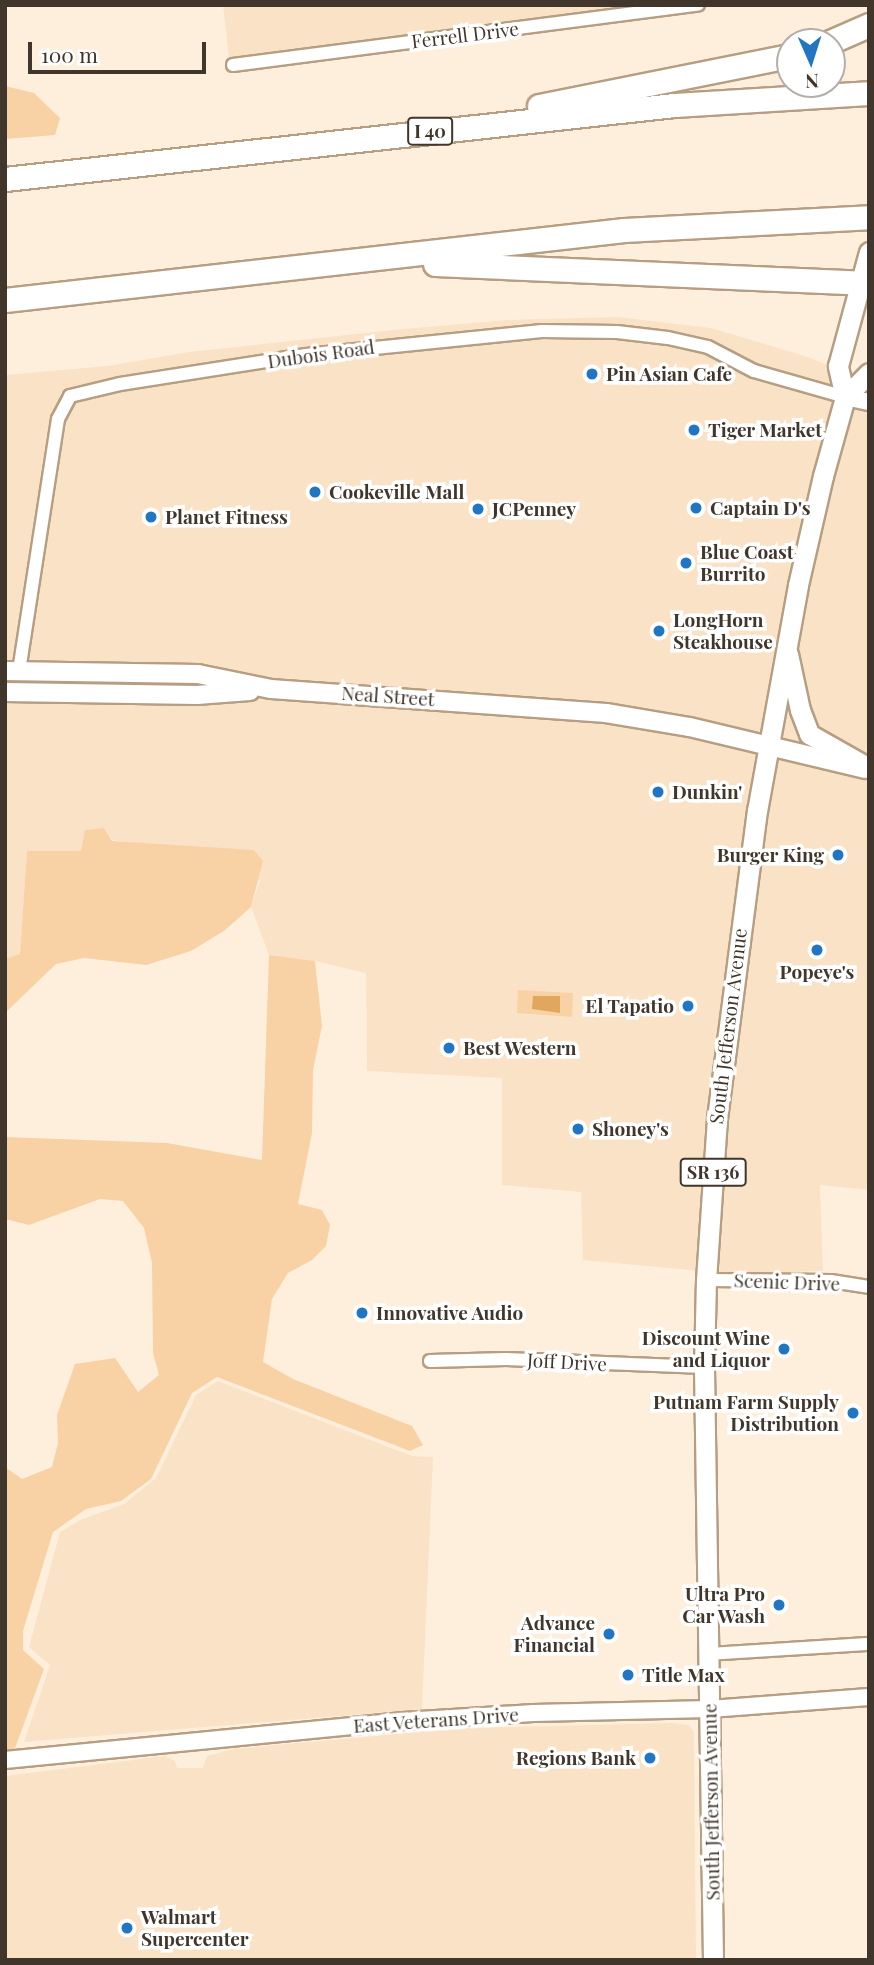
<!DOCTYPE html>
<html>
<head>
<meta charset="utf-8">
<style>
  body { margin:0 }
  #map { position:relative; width:874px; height:1965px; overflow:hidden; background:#feefdd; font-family:"Playfair Display",serif }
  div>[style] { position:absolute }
  .built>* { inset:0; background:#fae2c6 }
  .green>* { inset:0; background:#f8d2a4 }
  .water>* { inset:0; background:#e1a75e }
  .roads { filter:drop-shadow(2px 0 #b69e83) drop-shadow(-2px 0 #b69e83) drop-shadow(0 2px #b69e83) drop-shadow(0 -2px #b69e83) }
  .minor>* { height:12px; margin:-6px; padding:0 6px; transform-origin:6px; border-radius:6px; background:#fff }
  .tertiary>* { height:16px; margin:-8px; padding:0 8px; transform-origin:8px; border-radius:8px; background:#fff }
  .secondary>* { height:18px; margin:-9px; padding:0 9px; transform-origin:9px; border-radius:9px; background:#fff }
  .primary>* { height:19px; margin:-9.5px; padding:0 9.5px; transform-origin:9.5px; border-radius:9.5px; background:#fff }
  .motorway>* { height:23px; margin:-11.5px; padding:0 11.5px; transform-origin:11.5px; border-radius:11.5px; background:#fff }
  .dots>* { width:19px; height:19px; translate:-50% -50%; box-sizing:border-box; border:4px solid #fff; border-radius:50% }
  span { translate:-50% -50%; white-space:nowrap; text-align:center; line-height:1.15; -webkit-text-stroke:7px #fff; paint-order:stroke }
  .shield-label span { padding:2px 5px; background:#fff; border:2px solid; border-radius:5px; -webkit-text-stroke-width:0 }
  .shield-label { font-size:18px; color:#40362b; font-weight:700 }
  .street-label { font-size:19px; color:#40362b }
  .poi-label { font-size:19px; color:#40362b; font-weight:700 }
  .left { translate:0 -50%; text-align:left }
  .right { translate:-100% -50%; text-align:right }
  .frame { position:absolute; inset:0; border:7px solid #40362b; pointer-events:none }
  .north { position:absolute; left:776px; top:28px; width:70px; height:70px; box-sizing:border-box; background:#fff; border:2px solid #b3afaa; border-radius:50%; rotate:177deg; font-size:19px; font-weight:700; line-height:28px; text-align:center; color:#40362b }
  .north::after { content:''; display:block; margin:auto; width:24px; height:32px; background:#2176c4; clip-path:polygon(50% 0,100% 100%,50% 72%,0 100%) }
  .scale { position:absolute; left:28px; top:42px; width:178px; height:32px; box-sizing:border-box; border:4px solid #40362b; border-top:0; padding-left:9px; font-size:21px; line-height:24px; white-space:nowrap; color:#40362b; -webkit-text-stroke:5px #fff; paint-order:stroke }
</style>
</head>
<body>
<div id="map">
  <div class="built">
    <div style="clip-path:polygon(223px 5px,618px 5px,619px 11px,229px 58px)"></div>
    <div style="clip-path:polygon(618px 317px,711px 328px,808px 357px,869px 382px,869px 1190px,820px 1185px,823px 1271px,732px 1274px,583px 1260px,581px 1192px,502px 1185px,502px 1078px,367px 1071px,366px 973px,315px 961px,269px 955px,251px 907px,260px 880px,133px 843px,112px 840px,104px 828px,82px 851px,27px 851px,20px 955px,5px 959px,5px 375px,108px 366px,189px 352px,393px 330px,507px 320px)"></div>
    <div style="clip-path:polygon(218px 1381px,412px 1456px,433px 1457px,422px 1709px,24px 1742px,50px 1665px,29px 1647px,60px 1532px,80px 1520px,124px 1504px,156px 1478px,196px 1395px)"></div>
    <div style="clip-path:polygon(672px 1723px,689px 1725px,694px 1732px,696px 1960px,5px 1960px,5px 1776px,165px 1756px,175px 1761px,177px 1768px,203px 1768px,207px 1756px,233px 1749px,464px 1728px)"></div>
  </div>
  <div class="green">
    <div style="clip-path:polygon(5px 86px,34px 93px,60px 118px,55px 135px,5px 139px)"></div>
    <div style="clip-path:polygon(104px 828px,112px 841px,254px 850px,263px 861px,251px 907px,224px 931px,191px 951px,146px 965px,84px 958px,56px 964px,5px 1013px,5px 959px,20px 954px,27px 851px,81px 851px,85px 830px)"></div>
    <div style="clip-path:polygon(269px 955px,315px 961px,322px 1026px,313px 1070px,312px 1133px,298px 1204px,322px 1210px,330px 1225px,326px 1246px,312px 1260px,288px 1273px,272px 1299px,263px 1362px,293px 1379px,412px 1426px,423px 1445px,410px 1451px,217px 1377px,192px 1393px,151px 1479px,121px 1501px,86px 1509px,53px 1532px,23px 1631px,23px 1650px,44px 1669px,14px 1751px,5px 1753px,5px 1467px,22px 1479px,52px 1467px,58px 1443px,57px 1415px,75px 1364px,115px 1358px,138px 1392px,159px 1375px,153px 1353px,152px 1263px,144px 1228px,123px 1201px,100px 1199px,29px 1225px,5px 1219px,5px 1137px,167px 1143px,262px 1160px)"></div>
    <div style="clip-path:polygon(518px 990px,573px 993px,572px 1017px,517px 1013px)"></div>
  </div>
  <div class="water">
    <div style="clip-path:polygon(533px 996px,560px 996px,560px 1013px,532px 1009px)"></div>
  </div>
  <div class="roads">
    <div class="minor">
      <div style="left:233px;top:65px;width:469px;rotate:-7.4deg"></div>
      <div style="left:19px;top:671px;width:255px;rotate:-81.2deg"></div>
      <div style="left:58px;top:419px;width:26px;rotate:-62deg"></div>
      <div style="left:70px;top:396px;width:51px;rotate:-13.5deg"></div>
      <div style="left:120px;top:384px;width:188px;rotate:-8.9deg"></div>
      <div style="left:306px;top:355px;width:237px;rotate:-5.8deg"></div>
      <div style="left:542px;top:331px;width:75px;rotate:0.8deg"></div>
      <div style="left:617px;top:332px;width:51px;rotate:6.7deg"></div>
      <div style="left:668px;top:338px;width:41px;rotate:12.7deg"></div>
      <div style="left:708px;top:347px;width:52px;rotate:27.6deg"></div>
      <div style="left:754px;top:371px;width:95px;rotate:15.9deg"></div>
      <div style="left:706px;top:1280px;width:125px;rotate:0.5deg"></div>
      <div style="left:831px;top:1281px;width:38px;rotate:9deg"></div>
      <div style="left:430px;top:1361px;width:76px;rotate:-1.5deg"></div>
      <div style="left:506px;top:1359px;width:198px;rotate:2.3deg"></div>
      <div style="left:708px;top:1654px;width:161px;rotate:-3.6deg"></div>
    </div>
    <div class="tertiary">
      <div style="left:845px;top:397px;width:25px;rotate:12deg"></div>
      <div style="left:5px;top:1760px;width:400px;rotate:-5.6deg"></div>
      <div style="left:403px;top:1721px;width:130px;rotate:-3.5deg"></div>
      <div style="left:533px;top:1713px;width:177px;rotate:-1.3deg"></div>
      <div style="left:710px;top:1709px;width:159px;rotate:-4.3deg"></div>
    </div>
    <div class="secondary">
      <div style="left:5px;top:671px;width:193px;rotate:0.9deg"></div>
      <div style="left:198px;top:674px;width:75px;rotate:11.6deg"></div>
      <div style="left:271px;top:689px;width:336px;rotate:4.1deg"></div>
      <div style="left:606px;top:713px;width:85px;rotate:9.5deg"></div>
      <div style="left:690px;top:727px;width:180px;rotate:13.5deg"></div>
      <div style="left:5px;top:692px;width:192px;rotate:0.9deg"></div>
      <div style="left:197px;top:695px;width:53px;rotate:-4.3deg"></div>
    </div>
    <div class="primary">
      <div style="left:845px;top:397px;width:32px;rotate:-103deg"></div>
      <div style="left:838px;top:366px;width:118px;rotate:-74.8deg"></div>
      <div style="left:788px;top:654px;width:57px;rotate:77.9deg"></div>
      <div style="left:800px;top:710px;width:26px;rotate:69deg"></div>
      <div style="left:809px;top:734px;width:69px;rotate:29.5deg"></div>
      <div style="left:713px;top:1960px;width:593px;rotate:-90.87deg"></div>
      <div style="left:704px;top:1367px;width:87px;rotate:-88.7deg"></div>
      <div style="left:706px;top:1280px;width:162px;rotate:-86.1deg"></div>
      <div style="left:717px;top:1118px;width:310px;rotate:-82.6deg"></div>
      <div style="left:757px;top:811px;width:230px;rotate:-79.7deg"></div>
      <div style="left:798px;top:585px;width:112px;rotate:-77.1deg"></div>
      <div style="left:823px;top:476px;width:82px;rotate:-74.4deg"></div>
      <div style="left:845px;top:397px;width:34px;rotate:-45deg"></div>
    </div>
    <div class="motorway">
      <div style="left:830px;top:42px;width:43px;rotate:-23.6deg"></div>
      <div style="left:539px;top:106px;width:256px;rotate:-11.3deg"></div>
      <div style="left:5px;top:179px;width:673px;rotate:-6.31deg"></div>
      <div style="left:674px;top:105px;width:195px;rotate:-3.5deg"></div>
      <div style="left:435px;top:264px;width:434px;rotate:2.5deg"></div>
      <div style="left:5px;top:300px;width:623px;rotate:-6.45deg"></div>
      <div style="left:624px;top:230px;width:245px;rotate:-3deg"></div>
    </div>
  </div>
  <div class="dots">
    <div style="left:592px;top:374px;background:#2176c4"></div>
    <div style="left:694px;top:430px;background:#2176c4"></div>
    <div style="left:315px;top:492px;background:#2176c4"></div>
    <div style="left:696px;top:508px;background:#2176c4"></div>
    <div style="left:478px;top:509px;background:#2176c4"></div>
    <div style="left:151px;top:517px;background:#2176c4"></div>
    <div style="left:686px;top:563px;background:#2176c4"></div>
    <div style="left:659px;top:631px;background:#2176c4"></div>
    <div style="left:658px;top:792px;background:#2176c4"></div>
    <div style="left:838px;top:855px;background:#2176c4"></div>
    <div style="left:817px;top:950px;background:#2176c4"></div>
    <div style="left:688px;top:1006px;background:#2176c4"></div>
    <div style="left:449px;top:1048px;background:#2176c4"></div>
    <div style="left:578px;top:1129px;background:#2176c4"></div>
    <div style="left:362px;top:1313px;background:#2176c4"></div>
    <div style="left:784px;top:1349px;background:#2176c4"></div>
    <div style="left:853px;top:1413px;background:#2176c4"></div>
    <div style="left:779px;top:1605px;background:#2176c4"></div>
    <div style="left:609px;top:1634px;background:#2176c4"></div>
    <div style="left:628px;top:1675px;background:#2176c4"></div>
    <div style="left:650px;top:1758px;background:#2176c4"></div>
    <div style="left:127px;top:1928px;background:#2176c4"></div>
  </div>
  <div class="shield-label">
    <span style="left:430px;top:131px">I 40</span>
    <span style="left:713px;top:1172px">SR 136</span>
  </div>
  <div class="street-label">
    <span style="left:465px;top:35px;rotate:-7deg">Ferrell Drive</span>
    <span style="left:321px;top:354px;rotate:-8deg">Dubois Road</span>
    <span style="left:388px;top:696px;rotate:4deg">Neal Street</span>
    <span style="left:728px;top:1026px;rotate:-83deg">South Jefferson Avenue</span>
    <span style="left:787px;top:1282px;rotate:2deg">Scenic Drive</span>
    <span style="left:567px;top:1362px;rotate:3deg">Joff Drive</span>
    <span style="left:436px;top:1720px;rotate:-4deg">East Veterans Drive</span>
    <span style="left:711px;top:1802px;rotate:-91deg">South Jefferson Avenue</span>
  </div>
  <div class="poi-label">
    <span class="left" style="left:606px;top:374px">Pin Asian Cafe</span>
    <span class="left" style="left:708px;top:430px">Tiger Market</span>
    <span class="left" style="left:329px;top:492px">Cookeville Mall</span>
    <span class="left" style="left:710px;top:508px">Captain D's</span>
    <span class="left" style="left:492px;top:509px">JCPenney</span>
    <span class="left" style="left:165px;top:517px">Planet Fitness</span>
    <span class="left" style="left:700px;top:563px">Blue Coast<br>Burrito</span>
    <span class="left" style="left:673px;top:631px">LongHorn<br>Steakhouse</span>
    <span class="left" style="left:672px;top:792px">Dunkin'</span>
    <span class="right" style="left:824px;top:855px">Burger King</span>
    <span style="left:817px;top:972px">Popeye's</span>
    <span class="right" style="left:674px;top:1006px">El Tapatio</span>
    <span class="left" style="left:463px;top:1048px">Best Western</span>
    <span class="left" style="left:592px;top:1129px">Shoney's</span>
    <span class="left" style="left:376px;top:1313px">Innovative Audio</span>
    <span class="right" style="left:770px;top:1349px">Discount Wine<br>and Liquor</span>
    <span class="right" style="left:839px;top:1413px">Putnam Farm Supply<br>Distribution</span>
    <span class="right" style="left:765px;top:1605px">Ultra Pro<br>Car Wash</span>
    <span class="right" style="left:595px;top:1634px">Advance<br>Financial</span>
    <span class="left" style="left:642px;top:1675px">Title Max</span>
    <span class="right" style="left:636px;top:1758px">Regions Bank</span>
    <span class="left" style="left:141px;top:1928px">Walmart<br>Supercenter</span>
  </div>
  <div class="frame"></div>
  <div class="north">N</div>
  <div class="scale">100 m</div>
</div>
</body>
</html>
